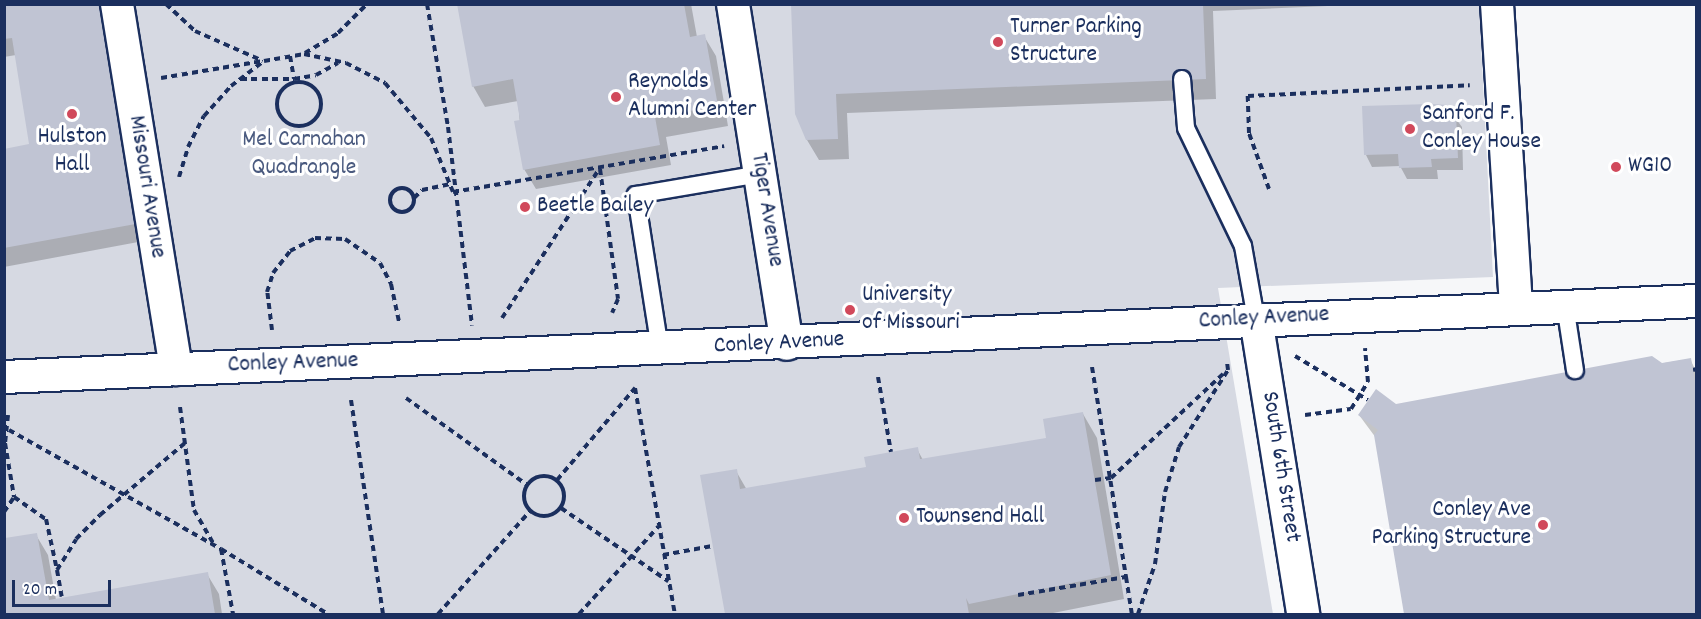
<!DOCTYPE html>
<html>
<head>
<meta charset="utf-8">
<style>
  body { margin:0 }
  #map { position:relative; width:1701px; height:619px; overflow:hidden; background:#f6f7f9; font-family:Dekko,sans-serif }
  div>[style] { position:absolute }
  .green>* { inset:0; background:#d6d9e2 }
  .shadow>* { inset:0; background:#0003 }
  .building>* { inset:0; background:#c0c4d3 }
  .path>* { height:4px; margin-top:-2px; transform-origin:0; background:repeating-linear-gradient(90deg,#1b2f5e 0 6px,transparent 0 10.5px) }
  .path>.ring { margin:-2px; padding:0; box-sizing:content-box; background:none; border:4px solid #1b2f5e; border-radius:50% }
  .roads { filter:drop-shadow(2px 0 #1b2f5e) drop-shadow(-2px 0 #1b2f5e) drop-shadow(0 2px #1b2f5e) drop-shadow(0 -2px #1b2f5e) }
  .service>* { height:16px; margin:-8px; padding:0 8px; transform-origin:8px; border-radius:8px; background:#fff }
  .minor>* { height:32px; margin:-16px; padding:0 16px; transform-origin:16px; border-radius:16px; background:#fff }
  .dots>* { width:16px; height:16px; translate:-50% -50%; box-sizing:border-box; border:3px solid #fff; border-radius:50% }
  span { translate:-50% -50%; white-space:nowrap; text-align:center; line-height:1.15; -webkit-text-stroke:6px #fff; paint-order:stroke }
  .poi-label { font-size:24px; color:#1b2f5e }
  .left { translate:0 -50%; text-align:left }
  .right { translate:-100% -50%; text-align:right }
  .park-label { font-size:24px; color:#4a5a7f }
  .street-label { font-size:24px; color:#1b2f5e }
  .frame { position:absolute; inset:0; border:6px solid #1b2f5e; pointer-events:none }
  .scale { position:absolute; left:12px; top:580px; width:99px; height:27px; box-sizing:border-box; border:3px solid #1b2f5e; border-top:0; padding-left:8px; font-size:18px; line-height:21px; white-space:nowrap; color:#1b2f5e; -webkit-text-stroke:4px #fff; paint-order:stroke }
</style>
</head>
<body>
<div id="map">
  <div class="green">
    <div style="clip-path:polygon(4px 5px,1479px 5px,1493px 277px,1218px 288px,1273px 614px,5px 614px)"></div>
  </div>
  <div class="shadow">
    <div style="clip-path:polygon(4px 4px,108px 4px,149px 240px,4px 267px,4px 150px,31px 146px,16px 55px,4px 57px)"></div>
    <div style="clip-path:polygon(459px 4px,691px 4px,697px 37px,704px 36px,716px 56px,728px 126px,666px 137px,671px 165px,536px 189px,524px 169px,518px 101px,485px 107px,473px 86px)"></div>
    <div style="clip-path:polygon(792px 4px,1374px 4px,1213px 11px,1216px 99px,847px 113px,849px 159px,819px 160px,807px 140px)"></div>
    <div style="clip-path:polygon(1447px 107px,1462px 127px,1463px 170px,1437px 170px,1438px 179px,1407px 179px,1400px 166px,1372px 167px,1366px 155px)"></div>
    <div style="clip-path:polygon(1690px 359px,1696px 371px,1696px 614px,1406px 614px,1376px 438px,1359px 415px,1396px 405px)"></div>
    <div style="clip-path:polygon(1083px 414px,1097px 438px,1124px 599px,1048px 614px,726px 614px,702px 476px,736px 471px,747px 490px,868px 468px,917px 449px,923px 460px,1048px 439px)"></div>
    <div style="clip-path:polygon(36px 535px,48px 555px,56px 600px,207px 574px,219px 594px,222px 614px,4px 614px,4px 540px)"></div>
  </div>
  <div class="building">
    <div style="clip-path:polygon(4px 4px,100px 4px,141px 223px,4px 248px,4px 149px,29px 144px,12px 38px,4px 39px)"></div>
    <div style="clip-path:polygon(457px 4px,684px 4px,690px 37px,705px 34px,718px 106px,655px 117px,660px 145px,523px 170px,514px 121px,520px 120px,513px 79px,472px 87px)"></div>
    <div style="clip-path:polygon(791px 4px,1203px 4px,1206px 79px,836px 94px,838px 139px,806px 140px,795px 114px)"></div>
    <div style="clip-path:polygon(1430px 104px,1448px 105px,1448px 114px,1456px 114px,1458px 158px,1431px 159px,1432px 167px,1399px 168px,1398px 154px,1364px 155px,1362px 106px)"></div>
    <div style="clip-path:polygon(1652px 356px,1662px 363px,1691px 358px,1696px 387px,1696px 614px,1404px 614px,1374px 435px,1378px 430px,1358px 415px,1376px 389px,1396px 404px)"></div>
    <div style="clip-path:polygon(1083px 412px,1111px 575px,969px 604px,966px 598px,969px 614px,725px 614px,700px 475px,737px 469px,740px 489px,866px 467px,864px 457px,918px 447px,920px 459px,1046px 438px,1043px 419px)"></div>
    <div style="clip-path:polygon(37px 533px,49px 600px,208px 572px,215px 614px,5px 614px,5px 538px)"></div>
  </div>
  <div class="path">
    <div style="left:166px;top:4px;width:40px;rotate:43deg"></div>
    <div style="left:195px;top:31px;width:74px;rotate:23.8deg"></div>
    <div style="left:427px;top:4px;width:125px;rotate:80.3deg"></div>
    <div style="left:448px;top:127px;width:200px;rotate:83.1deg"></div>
    <div style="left:305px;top:53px;width:39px;rotate:-31deg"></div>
    <div style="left:338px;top:33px;width:41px;rotate:-45deg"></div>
    <div style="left:290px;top:56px;width:23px;rotate:80deg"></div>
    <div style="left:161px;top:78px;width:103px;rotate:-9.5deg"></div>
    <div style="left:241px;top:79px;width:53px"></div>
    <div style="left:294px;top:79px;width:22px;rotate:-10deg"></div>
    <div style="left:316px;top:75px;width:25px;rotate:-29deg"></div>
    <div class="ring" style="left:277px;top:82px;width:40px;height:40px"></div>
    <div style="left:1457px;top:144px;width:16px"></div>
    <div style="left:600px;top:169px;width:131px;rotate:82.1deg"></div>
    <div style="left:618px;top:299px;width:15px;rotate:113deg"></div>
    <div style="left:179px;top:177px;width:31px;rotate:-73deg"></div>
    <div style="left:188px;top:147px;width:35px;rotate:-63deg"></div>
    <div style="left:204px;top:116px;width:40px;rotate:-48deg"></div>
    <div style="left:231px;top:86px;width:41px;rotate:-37.1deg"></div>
    <div style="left:264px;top:61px;width:41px;rotate:-9.9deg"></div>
    <div style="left:304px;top:54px;width:43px;rotate:12.1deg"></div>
    <div style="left:346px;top:63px;width:44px;rotate:27.1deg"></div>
    <div style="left:385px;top:83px;width:72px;rotate:50.1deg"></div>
    <div style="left:431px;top:138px;width:58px;rotate:67.8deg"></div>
    <div style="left:453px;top:192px;width:275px;rotate:-9.6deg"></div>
    <div class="ring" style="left:390px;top:188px;width:20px;height:20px"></div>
    <div style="left:1269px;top:189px;width:59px;rotate:-109.7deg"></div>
    <div style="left:1249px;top:133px;width:37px;rotate:-92deg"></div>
    <div style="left:1248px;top:96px;width:222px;rotate:-2.8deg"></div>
    <div style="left:414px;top:198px;width:11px;rotate:-45deg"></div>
    <div style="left:422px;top:190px;width:29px;rotate:-12deg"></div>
    <div style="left:502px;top:318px;width:178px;rotate:-56.9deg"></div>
    <div style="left:272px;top:330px;width:38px;rotate:-97deg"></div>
    <div style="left:267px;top:292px;width:20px;rotate:-72deg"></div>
    <div style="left:273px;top:273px;width:28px;rotate:-52deg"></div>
    <div style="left:290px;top:251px;width:28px;rotate:-27deg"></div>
    <div style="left:315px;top:238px;width:30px;rotate:2deg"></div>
    <div style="left:345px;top:239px;width:42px;rotate:34.4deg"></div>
    <div style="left:380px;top:263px;width:24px;rotate:62deg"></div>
    <div style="left:391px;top:284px;width:40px;rotate:78deg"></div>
    <div style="left:1295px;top:356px;width:85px;rotate:31.1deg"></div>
    <div style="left:1092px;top:367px;width:213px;rotate:80.8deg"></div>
    <div style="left:1693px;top:370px;width:3px;rotate:-18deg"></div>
    <div style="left:878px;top:377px;width:76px;rotate:80.2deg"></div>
    <div style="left:635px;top:388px;width:230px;rotate:80deg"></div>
    <div style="left:406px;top:398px;width:149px;rotate:35.7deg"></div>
    <div style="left:351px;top:400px;width:216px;rotate:81.5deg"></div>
    <div style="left:180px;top:407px;width:104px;rotate:82.3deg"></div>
    <div style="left:194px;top:510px;width:39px;rotate:60deg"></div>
    <div style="left:8px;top:415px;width:28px;rotate:96deg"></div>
    <div style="left:5px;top:443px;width:55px;rotate:80.5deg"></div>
    <div style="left:1305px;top:415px;width:46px;rotate:-7.4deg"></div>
    <div style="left:1351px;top:409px;width:32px;rotate:-58deg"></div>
    <div style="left:1368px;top:382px;width:34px;rotate:-95deg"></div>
    <div style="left:9px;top:430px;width:243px;rotate:29.3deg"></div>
    <div style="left:221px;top:549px;width:125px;rotate:31.3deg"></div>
    <div class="ring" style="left:524px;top:476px;width:36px;height:36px"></div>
    <div style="left:557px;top:480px;width:121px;rotate:-49.7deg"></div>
    <div style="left:1095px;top:480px;width:16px;rotate:-7deg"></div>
    <div style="left:1111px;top:478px;width:153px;rotate:-42.9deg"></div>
    <div style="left:561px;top:508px;width:130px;rotate:34.3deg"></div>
    <div style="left:4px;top:512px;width:18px;rotate:-56deg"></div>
    <div style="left:14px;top:497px;width:39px;rotate:35deg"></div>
    <div style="left:46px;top:519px;width:52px;rotate:77.8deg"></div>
    <div style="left:57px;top:570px;width:36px;rotate:-58deg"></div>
    <div style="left:76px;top:539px;width:34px;rotate:-45deg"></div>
    <div style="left:100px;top:515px;width:111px;rotate:-40.3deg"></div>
    <div style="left:221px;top:549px;width:66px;rotate:79.5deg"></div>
    <div style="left:663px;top:555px;width:50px;rotate:-10.4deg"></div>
    <div style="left:57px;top:570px;width:27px;rotate:80deg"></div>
    <div style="left:1018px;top:595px;width:109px;rotate:-9.5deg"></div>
    <div style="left:1126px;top:577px;width:37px;rotate:81deg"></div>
    <div style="left:438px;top:614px;width:138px;rotate:-48.2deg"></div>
    <div style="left:579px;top:614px;width:118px;rotate:-47.8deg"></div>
    <div style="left:1138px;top:614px;width:53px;rotate:-71.2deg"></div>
    <div style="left:1155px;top:564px;width:73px;rotate:-82.1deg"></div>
    <div style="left:1165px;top:492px;width:47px;rotate:-72.7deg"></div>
    <div style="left:1179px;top:447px;width:91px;rotate:-57.5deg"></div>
    <div style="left:1228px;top:370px;width:8px;rotate:-97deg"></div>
  </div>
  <div class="roads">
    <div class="service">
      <div style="left:1182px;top:79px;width:49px;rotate:85.3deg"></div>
      <div style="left:1186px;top:128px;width:131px;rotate:64.2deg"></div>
      <div style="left:1243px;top:246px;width:74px;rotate:79.9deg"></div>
      <div style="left:1565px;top:305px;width:66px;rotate:81.3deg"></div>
      <div style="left:660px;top:349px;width:156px;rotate:-98.9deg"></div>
      <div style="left:636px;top:195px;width:126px;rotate:-9.6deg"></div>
    </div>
    <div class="minor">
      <div style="left:117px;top:4px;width:370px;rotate:80.8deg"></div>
      <div style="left:733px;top:4px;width:344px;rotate:81deg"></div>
      <div style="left:1497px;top:4px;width:303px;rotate:86.4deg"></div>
      <div style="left:1256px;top:319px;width:299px;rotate:80.9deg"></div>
      <div style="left:4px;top:377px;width:1694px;rotate:-2.57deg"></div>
    </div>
  </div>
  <div class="dots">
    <div style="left:998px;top:42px;background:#d1495b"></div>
    <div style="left:616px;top:97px;background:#d1495b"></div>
    <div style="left:72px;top:114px;background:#d1495b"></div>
    <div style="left:1410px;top:129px;background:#d1495b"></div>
    <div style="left:1616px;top:167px;background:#d1495b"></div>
    <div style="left:525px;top:207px;background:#d1495b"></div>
    <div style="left:850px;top:310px;background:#d1495b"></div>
    <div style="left:904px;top:518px;background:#d1495b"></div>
    <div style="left:1543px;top:525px;background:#d1495b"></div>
  </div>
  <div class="poi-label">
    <span class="left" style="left:1010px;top:42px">Turner Parking<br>Structure</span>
    <span class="left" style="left:628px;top:97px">Reynolds<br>Alumni Center</span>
    <span class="left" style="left:1422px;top:129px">Sanford F.<br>Conley House</span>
    <span style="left:72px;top:152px">Hulston<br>Hall</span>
    <span class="left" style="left:1628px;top:167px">WG10</span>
    <span class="left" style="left:537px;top:207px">Beetle Bailey</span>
    <span class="left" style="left:862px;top:310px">University<br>of Missouri</span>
    <span class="right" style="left:1531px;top:525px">Conley Ave<br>Parking Structure</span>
    <span class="left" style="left:916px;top:518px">Townsend Hall</span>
  </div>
  <div class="park-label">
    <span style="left:304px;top:155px">Mel Carnahan<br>Quadrangle</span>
  </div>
  <div class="street-label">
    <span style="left:146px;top:187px;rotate:81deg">Missouri Avenue</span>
    <span style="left:766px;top:210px;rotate:81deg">Tiger Avenue</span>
    <span style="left:1264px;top:319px;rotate:-3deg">Conley Avenue</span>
    <span style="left:779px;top:344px;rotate:-3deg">Conley Avenue</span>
    <span style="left:293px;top:364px;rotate:-2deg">Conley Avenue</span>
    <span style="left:1280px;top:467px;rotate:81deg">South 6th Street</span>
  </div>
  <div class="frame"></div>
  <div class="scale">20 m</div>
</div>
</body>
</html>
